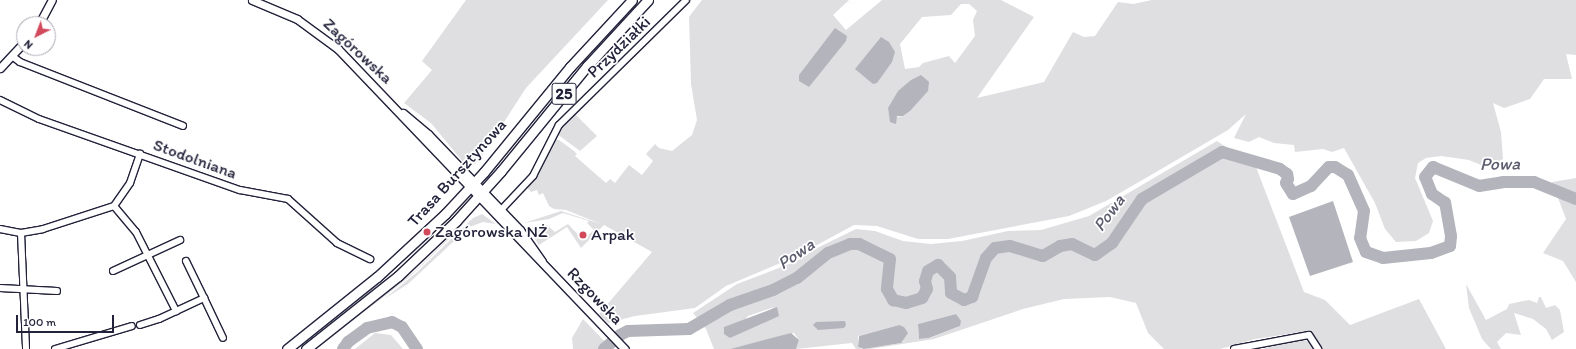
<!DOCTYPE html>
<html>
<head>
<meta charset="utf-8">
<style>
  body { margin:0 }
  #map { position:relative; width:1576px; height:349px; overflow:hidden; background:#fff; font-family:Itim,sans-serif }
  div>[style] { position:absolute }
  .green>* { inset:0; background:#dfdfe2 }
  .water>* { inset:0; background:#b4b4bc }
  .river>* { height:12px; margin:-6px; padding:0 6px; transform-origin:6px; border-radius:6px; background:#b4b4bc }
  .roads { filter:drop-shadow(1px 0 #22223b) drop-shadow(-1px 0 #22223b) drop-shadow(0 1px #22223b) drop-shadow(0 -1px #22223b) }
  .minor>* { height:6px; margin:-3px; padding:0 3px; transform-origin:3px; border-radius:3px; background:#fff }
  .tertiary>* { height:7px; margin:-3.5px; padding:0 3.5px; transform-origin:3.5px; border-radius:3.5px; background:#fff }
  .primary>* { height:9px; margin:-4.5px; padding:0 4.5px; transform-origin:4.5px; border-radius:4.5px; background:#fff }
  .dots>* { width:11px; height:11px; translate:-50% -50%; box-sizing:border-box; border:2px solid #fff; border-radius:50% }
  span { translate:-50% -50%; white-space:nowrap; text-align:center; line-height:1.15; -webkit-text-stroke:3.5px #fff; paint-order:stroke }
  .shield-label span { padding:1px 3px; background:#fff; border:1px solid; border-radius:3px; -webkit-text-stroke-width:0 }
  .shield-label { font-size:16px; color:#22223b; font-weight:700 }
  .street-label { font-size:17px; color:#22223b }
  .poi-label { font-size:17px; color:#22223b }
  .left { translate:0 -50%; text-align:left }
  .water-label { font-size:18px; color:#5c5c6f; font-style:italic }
  .north { position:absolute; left:16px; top:16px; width:40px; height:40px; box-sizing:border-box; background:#fff; border:1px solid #a7a7b1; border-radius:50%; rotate:222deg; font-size:11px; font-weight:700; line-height:16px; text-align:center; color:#22223b }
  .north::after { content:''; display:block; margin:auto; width:14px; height:18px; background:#d1495b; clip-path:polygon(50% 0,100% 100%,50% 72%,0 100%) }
  .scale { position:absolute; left:16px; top:315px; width:98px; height:18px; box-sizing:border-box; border:2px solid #22223b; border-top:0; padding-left:5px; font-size:12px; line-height:14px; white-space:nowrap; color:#22223b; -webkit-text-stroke:3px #fff; paint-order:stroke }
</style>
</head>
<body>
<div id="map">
  <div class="green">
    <div style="clip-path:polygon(466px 0,608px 0,526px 88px,482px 156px,475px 164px,469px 165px,463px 162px,431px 123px,404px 103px,432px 70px,422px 61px)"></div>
    <div style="clip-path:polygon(evenodd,702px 0,849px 0,833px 15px,846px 30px,882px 0,1001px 0,1034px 17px,977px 98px,1044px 82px,1073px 32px,1084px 37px,1095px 36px,1118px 2px,1133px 4px,1152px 0,1576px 0,1576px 55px,1566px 54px,1572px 79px,1544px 79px,1530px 99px,1504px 108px,1493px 103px,1501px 132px,1503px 159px,1486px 167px,1469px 160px,1441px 156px,1426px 158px,1418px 163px,1415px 178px,1433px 221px,1429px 233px,1416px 241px,1396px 242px,1385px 229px,1375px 203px,1344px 148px,1332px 152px,1323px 149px,1295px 152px,1294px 145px,1274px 143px,1259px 137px,1249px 142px,1234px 138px,1246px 114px,1228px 130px,1151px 175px,1106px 201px,1069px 216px,948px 239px,918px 239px,877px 226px,854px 225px,795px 257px,726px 286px,695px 308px,635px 316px,608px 323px,599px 314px,652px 252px,604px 225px,581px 248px,567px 227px,539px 245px,527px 228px,547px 225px,555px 232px,568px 224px,583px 240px,594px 230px,587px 223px,589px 221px,563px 213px,549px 219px,524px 223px,561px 211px,601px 224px,566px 210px,554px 209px,549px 206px,543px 193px,539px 195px,537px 190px,531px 192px,526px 186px,537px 175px,553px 140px,559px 140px,574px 151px,577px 154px,575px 156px,606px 183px,610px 179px,615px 183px,629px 165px,642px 175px,653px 161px,646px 154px,655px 144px,659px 148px,672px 151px,692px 135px,697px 120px,691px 84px,689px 17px,702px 0,961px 4px,969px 4px,977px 11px,973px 20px,975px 36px,955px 63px,949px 56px,923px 63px,919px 67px,905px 69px,900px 44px,922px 17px,951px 15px,961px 4px,702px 0,888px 108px,910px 111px,903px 116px,890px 118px,888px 108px)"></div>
    <div style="clip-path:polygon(575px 114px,597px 136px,580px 151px,557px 134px)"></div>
    <div style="clip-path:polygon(evenodd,1217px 141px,1256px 167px,1304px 292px,1325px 300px,1350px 325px,1419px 299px,1446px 349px,1320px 349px,1308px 331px,1255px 339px,1220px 349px,1164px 349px,1148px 333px,1136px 303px,1110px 297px,1064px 299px,1023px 309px,934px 339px,870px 349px,864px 349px,901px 343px,899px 325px,858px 336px,858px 347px,862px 349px,856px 349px,852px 343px,796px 349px,799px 340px,794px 333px,730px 349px,714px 349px,706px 329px,693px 313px,737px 284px,797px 261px,817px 248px,856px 229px,875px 231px,903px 241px,931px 244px,962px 241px,1008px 231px,1041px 230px,1089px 216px,1217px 141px,774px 307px,740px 332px,730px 338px,748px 316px,774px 307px,1217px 141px,956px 314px,960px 326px,930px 338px,919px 339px,918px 324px,956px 314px)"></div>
    <div style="clip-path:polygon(1576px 178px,1576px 282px,1563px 261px,1543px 253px,1566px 219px,1552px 182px)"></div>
    <div style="clip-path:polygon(458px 207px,427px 240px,370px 292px,298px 349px,293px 349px,386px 275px)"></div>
    <div style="clip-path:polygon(482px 214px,496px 224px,483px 222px,469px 227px,408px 284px,384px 299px,416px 273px,473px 218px)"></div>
    <div style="clip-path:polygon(471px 216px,458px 230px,415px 272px,403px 282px,316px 349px,313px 349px,415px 271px)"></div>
    <div style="clip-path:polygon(1466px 284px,1486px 320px,1507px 309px,1509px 304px,1529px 300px,1537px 303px,1539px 297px,1541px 297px,1546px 308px,1555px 305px,1560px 310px,1564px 332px,1552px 340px,1546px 329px,1533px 319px,1514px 313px,1521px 335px,1506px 333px,1497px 342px,1501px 349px,1491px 349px,1482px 339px,1469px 308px)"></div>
    <div style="clip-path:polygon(583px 319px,612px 349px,573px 349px,572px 338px)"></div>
    <div style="clip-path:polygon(375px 333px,391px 335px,403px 349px,355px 349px)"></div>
    <div style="clip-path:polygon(1303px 339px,1312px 344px,1315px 349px,1262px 349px)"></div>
  </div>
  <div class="water">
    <div style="clip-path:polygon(835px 28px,847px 36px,846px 41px,809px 87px,799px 81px,799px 75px)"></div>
    <div style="clip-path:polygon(881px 37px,889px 42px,895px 52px,892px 62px,877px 83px,873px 84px,855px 69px)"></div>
    <div style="clip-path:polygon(921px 75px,929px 82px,928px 91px,910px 111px,903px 116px,897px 116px,896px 124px,890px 122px,888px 108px,898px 91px,911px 80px)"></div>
    <div style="clip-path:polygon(1333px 201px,1353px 262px,1310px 276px,1289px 217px)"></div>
    <div style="clip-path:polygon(777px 307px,779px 316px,730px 338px,724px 334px,724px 327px)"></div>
    <div style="clip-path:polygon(956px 314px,961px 321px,960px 326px,929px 338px,919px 339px,918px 324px)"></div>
    <div style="clip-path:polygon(845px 321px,846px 325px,844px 328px,818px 330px,813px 325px,816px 322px)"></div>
    <div style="clip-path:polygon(899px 325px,904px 327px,908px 333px,901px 343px,864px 349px,858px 347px,859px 336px)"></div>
    <div style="clip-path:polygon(791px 333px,799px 340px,796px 349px,730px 349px)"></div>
  </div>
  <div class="river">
    <div style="left:343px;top:349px;width:9px;rotate:-54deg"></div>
    <div style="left:348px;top:342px;width:24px;rotate:-36deg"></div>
    <div style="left:367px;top:328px;width:26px;rotate:-13deg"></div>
    <div style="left:392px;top:322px;width:11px;rotate:27deg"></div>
    <div style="left:402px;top:327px;width:27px;rotate:56deg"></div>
    <div style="left:604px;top:349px;width:21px;rotate:-41deg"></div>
    <div style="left:620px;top:335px;width:9px;rotate:-27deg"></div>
    <div style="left:628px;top:331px;width:61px;rotate:-1.9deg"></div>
    <div style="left:689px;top:329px;width:48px;rotate:-30.3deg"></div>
    <div style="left:730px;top:305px;width:46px;rotate:-19.2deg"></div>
    <div style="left:773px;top:290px;width:27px;rotate:-27deg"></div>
    <div style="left:797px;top:278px;width:40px;rotate:-39deg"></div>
    <div style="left:828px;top:253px;width:24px;rotate:-22deg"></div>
    <div style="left:850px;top:244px;width:9px"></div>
    <div style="left:859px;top:244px;width:34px;rotate:26deg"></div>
    <div style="left:890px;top:259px;width:30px;rotate:96deg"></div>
    <div style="left:887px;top:289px;width:13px;rotate:61deg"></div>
    <div style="left:893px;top:300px;width:13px;rotate:13deg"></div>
    <div style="left:906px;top:303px;width:17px;rotate:-17deg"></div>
    <div style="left:922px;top:298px;width:10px;rotate:-61deg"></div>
    <div style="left:927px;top:289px;width:8px;rotate:-104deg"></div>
    <div style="left:925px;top:281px;width:10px;rotate:-73deg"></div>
    <div style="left:928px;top:271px;width:12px;rotate:-31deg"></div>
    <div style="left:938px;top:265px;width:17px;rotate:45deg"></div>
    <div style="left:950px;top:277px;width:16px;rotate:86deg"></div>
    <div style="left:951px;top:293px;width:15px;rotate:28deg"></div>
    <div style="left:964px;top:300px;width:9px;rotate:-21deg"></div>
    <div style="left:972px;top:297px;width:41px;rotate:-70.3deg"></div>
    <div style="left:986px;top:258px;width:13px;rotate:-48deg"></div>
    <div style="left:995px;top:248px;width:15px;rotate:-8deg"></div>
    <div style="left:1010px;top:246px;width:34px;rotate:17deg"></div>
    <div style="left:1043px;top:256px;width:20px;rotate:-30deg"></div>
    <div style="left:1060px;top:246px;width:12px;rotate:-9deg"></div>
    <div style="left:1072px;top:244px;width:25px;rotate:26deg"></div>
    <div style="left:1095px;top:255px;width:21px;rotate:-35deg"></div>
    <div style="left:1112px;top:243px;width:53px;rotate:-55.7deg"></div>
    <div style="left:1142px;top:199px;width:93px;rotate:-30.4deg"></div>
    <div style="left:1222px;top:152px;width:60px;rotate:16.3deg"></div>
    <div style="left:1280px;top:169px;width:9px;rotate:36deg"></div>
    <div style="left:1287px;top:174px;width:5px;rotate:79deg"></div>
    <div style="left:1288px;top:179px;width:4px;rotate:117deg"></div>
    <div style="left:1286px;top:183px;width:13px;rotate:58deg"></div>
    <div style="left:1293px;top:194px;width:20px;rotate:-24deg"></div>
    <div style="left:1311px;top:186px;width:26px;rotate:-47deg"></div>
    <div style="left:1329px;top:167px;width:6px"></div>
    <div style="left:1335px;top:167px;width:15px;rotate:32deg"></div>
    <div style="left:1348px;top:175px;width:39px;rotate:66deg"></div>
    <div style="left:1364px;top:211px;width:27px;rotate:98deg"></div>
    <div style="left:1360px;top:238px;width:15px;rotate:67deg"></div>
    <div style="left:1366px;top:252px;width:18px;rotate:19deg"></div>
    <div style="left:1383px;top:258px;width:48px;rotate:-5.9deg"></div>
    <div style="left:1431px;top:253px;width:20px;rotate:-20deg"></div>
    <div style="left:1450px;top:246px;width:10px;rotate:-84deg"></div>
    <div style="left:1451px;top:236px;width:34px;rotate:-100deg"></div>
    <div style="left:1445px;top:203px;width:16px;rotate:-145deg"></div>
    <div style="left:1432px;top:194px;width:18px;rotate:-112deg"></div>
    <div style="left:1425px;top:177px;width:13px;rotate:-51deg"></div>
    <div style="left:1433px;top:167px;width:50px;rotate:22.4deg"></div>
    <div style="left:1479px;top:186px;width:24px;rotate:-9deg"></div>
    <div style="left:1503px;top:182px;width:31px"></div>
    <div style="left:1534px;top:182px;width:45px;rotate:22deg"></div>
  </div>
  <div class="roads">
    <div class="minor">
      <div style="left:12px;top:56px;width:10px;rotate:37deg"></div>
      <div style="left:20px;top:62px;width:175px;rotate:21.4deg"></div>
      <div style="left:0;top:100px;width:43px;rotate:26deg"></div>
      <div style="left:39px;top:119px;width:213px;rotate:19.5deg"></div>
      <div style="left:240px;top:190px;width:49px;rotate:10.6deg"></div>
      <div style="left:288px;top:199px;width:66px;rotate:41.9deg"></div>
      <div style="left:337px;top:243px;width:37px;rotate:26deg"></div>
      <div style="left:114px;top:206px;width:34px;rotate:50deg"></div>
      <div style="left:136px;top:232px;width:89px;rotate:63.1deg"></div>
      <div style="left:501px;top:210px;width:47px;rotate:-46.7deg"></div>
      <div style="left:533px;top:176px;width:57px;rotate:-63deg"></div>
      <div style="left:559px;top:125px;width:178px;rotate:-44.5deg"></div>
      <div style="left:0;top:229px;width:21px;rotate:11deg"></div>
      <div style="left:21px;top:233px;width:22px;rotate:-10deg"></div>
      <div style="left:43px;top:229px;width:75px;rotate:-17.9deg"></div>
      <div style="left:114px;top:206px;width:28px;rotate:-55deg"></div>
      <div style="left:130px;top:183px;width:31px;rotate:-71deg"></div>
      <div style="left:21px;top:233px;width:116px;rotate:87.5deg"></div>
      <div style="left:186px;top:261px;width:41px;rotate:64.1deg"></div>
      <div style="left:113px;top:271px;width:74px;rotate:-24.8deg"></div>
      <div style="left:0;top:288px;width:57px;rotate:3deg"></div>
      <div style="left:140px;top:325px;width:20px;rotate:-18deg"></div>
      <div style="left:159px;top:319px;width:50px;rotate:-25deg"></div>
      <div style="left:204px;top:298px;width:44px;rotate:64.6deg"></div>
      <div style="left:55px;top:349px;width:80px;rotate:-16.6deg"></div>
      <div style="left:1234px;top:349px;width:76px;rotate:-10.6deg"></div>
      <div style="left:1309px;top:335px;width:17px;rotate:57deg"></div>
    </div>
    <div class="tertiary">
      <div style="left:252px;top:0;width:49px;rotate:22.9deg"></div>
      <div style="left:297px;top:19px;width:51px;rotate:36.2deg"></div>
      <div style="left:338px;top:49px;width:415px;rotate:46.3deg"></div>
      <div style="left:39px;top:24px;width:27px;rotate:-62deg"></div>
      <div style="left:0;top:68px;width:35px;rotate:-47deg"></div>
      <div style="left:403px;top:113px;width:33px;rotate:40deg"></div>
      <div style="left:428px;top:134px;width:133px;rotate:46.2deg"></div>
      <div style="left:520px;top:230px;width:38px;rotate:55deg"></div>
    </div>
    <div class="primary">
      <div style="left:287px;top:349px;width:115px;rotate:-38.7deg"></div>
      <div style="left:377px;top:277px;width:93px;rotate:-42.8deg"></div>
      <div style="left:445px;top:214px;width:57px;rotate:-47.1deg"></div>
      <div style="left:484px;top:172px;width:136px;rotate:-50.7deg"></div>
      <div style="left:570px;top:67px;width:91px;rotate:-47.2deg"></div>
      <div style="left:306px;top:349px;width:117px;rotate:-38.4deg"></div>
      <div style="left:398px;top:276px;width:80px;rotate:-43.5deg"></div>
      <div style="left:456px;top:221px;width:67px;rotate:-48deg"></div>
      <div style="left:501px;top:171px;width:136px;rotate:-50.7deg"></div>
      <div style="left:587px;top:66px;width:90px;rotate:-47.3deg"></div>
    </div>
  </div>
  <div class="dots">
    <div style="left:427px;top:232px;background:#d1495b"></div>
    <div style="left:583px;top:235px;background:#d1495b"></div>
  </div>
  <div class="shield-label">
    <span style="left:564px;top:94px">25</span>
  </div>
  <div class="street-label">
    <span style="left:619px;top:47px;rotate:-44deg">Przydziałki</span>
    <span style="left:358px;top:51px;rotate:43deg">Zagórowska</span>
    <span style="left:195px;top:159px;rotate:20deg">Stodolniana</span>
    <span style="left:457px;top:173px;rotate:-48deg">Trasa Bursztynowa</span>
    <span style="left:595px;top:296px;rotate:46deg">Rzgowska</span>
  </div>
  <div class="poi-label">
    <span class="left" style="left:435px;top:232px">Zagórowska NŻ</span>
    <span class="left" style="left:591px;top:235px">Arpak</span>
  </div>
  <div class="water-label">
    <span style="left:1500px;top:164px;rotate:-1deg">Powa</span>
    <span style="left:1109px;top:213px;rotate:-54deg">Powa</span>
    <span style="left:796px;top:254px;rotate:-35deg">Powa</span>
  </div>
  <div class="north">N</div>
  <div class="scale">100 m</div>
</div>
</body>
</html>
